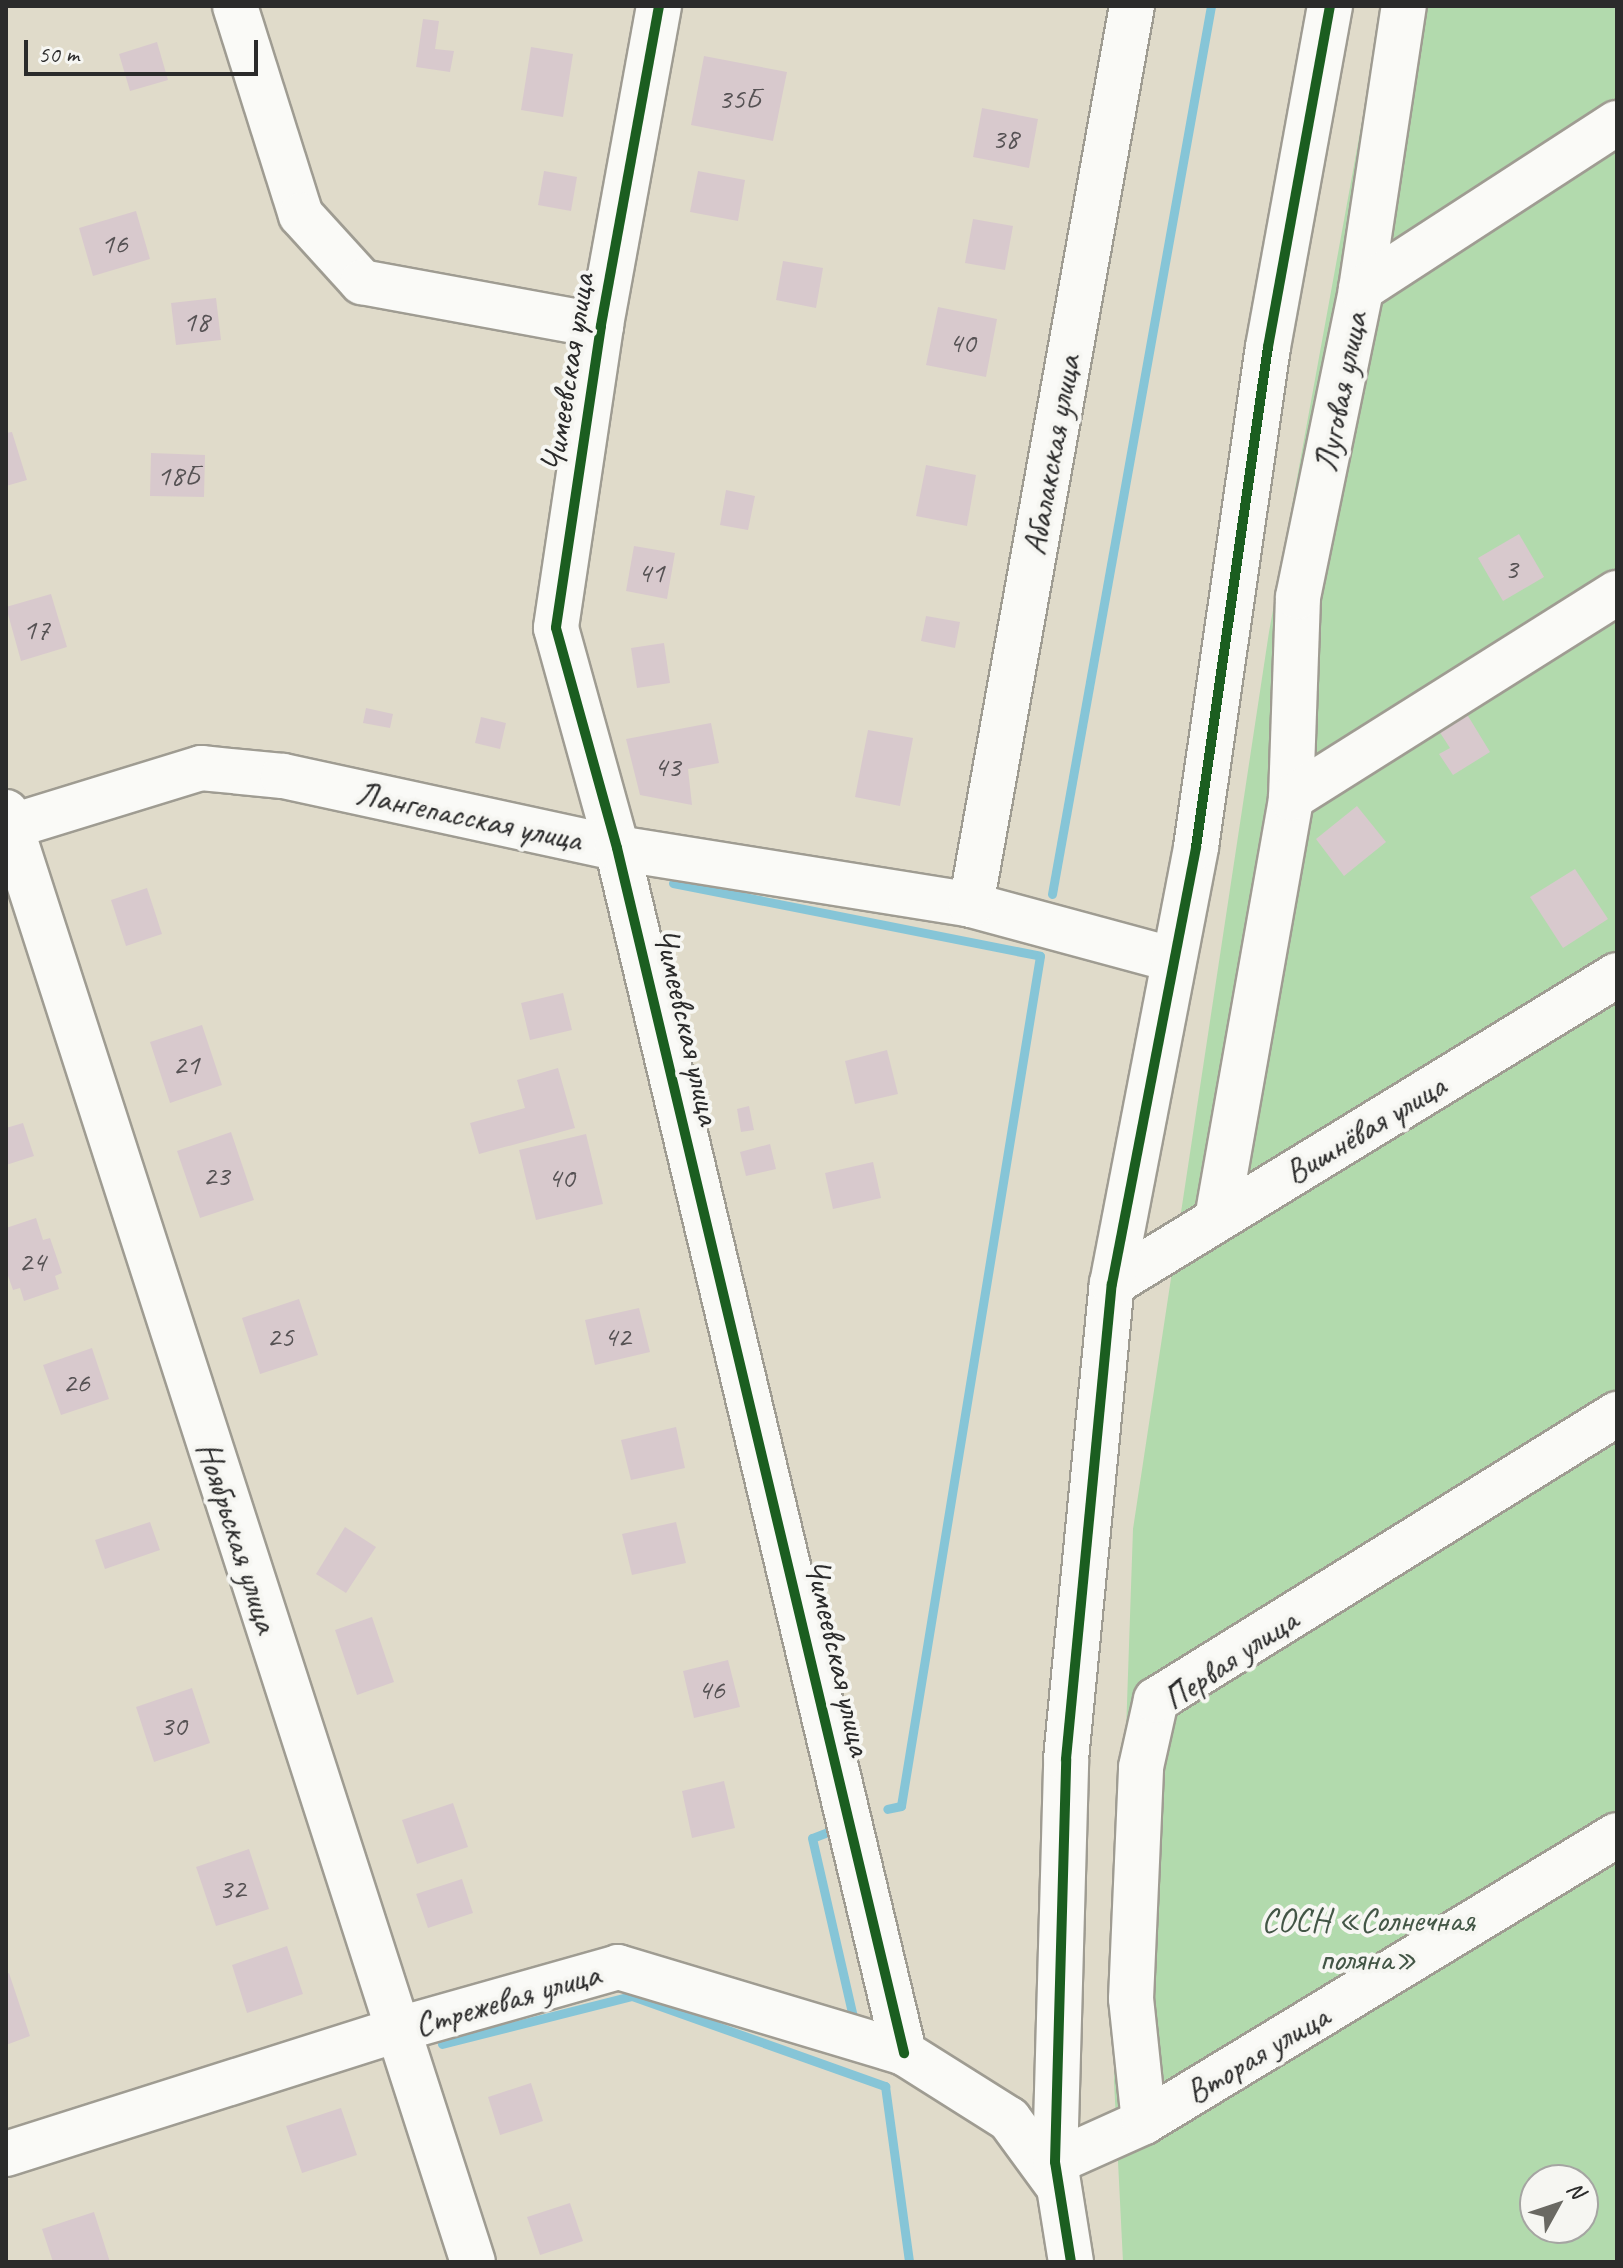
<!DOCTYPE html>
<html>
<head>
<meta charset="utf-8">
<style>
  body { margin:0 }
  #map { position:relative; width:1623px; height:2268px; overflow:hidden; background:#e0dbca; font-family:Caveat,sans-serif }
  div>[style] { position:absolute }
  .green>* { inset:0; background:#b2daad }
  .stream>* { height:9px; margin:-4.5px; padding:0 4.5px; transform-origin:4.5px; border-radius:4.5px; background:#86c5d7 }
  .building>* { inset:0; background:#d8c9cd }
  .roads { filter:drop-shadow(2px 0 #9f9c92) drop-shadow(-2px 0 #9f9c92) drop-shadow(0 2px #9f9c92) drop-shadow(0 -2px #9f9c92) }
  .minor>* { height:44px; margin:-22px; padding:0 22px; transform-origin:22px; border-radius:22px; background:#fafaf7 }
  .cycleway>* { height:10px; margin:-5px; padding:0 5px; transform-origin:5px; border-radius:5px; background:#1b5e20 }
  span { translate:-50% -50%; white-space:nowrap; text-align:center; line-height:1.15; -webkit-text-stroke:8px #f6f6f2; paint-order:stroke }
  .number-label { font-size:30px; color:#565254 }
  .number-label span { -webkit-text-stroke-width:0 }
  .street-label { font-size:34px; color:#2b2b2b }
  .park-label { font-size:34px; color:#435646 }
  .frame { position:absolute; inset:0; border:8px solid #2b2b2b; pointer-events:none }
  .north { position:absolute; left:1519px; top:2164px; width:80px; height:80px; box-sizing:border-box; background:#f6f6f2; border:2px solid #a5a5a2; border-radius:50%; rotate:50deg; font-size:22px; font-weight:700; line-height:32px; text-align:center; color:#2b2b2b }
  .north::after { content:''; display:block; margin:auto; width:28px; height:36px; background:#6a6963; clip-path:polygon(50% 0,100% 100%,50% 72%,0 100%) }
  .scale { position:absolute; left:24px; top:40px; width:234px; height:36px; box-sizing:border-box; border:4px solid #2b2b2b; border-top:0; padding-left:10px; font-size:24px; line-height:28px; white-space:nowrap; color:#2b2b2b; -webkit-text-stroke:6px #f6f6f2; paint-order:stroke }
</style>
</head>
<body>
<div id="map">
  <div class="green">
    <div style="clip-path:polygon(evenodd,1383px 6px,1617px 6px,1617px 2262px,1123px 2262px,1114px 2081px,1133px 1529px,1269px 632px,1383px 6px,1535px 2180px,1583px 2180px,1583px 2228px,1535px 2228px,1535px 2180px)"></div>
  </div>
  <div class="stream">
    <div style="left:673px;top:883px;width:374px;rotate:11.2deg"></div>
    <div style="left:1040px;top:956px;width:861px;rotate:99.29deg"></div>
    <div style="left:901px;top:1806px;width:14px;rotate:168deg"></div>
    <div style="left:1052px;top:894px;width:902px;rotate:-79.85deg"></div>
    <div style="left:833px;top:1830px;width:22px;rotate:159deg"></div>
    <div style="left:812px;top:1838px;width:184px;rotate:77.1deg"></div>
    <div style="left:442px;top:2044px;width:196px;rotate:-14.2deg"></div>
    <div style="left:632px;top:1996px;width:269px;rotate:19.6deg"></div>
    <div style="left:885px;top:2086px;width:178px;rotate:82.2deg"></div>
  </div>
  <div class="building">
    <div style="clip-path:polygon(423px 19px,439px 21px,435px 49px,454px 51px,450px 72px,416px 67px)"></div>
    <div style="clip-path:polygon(157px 42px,168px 80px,130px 91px,119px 54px)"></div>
    <div style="clip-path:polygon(531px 47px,573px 54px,563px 117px,521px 110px)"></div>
    <div style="clip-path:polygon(704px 56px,787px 72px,773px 141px,691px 125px)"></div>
    <div style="clip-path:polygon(982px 108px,1038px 119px,1029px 168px,973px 157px)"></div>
    <div style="clip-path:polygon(544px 171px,577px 177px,571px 211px,538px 205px)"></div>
    <div style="clip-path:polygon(698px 171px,745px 180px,738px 221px,690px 212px)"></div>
    <div style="clip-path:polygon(136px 211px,150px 259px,93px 276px,79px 228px)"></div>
    <div style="clip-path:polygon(973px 219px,1013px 226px,1005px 270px,965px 263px)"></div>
    <div style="clip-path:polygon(783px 261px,823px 268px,816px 308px,776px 300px)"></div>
    <div style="clip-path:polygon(216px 298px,221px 340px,176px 345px,171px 303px)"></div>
    <div style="clip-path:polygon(938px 307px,997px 319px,986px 377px,926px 365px)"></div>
    <div style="clip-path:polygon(12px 432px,27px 480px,6px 486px,6px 433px)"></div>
    <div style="clip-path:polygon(151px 453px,205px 455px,204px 497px,150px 496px)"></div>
    <div style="clip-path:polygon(926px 465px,976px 475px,967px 526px,916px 516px)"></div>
    <div style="clip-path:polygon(726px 490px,755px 496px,748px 530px,720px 525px)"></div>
    <div style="clip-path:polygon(1519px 534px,1544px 577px,1503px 601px,1478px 558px)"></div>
    <div style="clip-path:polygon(634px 546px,675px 553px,667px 599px,626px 591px)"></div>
    <div style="clip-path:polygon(51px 594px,67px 647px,21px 661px,6px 607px)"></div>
    <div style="clip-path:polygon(926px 616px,960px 622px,955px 648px,921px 641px)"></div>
    <div style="clip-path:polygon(664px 643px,670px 683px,637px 688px,631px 648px)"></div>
    <div style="clip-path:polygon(366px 708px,393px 714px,390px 728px,363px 723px)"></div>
    <div style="clip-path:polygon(1465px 711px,1490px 752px,1453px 775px,1439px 754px,1450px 748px,1437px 728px)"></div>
    <div style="clip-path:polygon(481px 717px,506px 723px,500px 749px,475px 743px)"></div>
    <div style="clip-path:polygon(711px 723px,719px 763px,688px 769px,692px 805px,640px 795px,626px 739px)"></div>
    <div style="clip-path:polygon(868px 730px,913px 738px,900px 806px,855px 797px)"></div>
    <div style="clip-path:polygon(1357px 806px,1386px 842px,1344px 876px,1316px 839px)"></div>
    <div style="clip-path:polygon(1575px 869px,1608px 919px,1563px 948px,1530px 897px)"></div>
    <div style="clip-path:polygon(147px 888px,162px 934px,126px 946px,111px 900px)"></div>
    <div style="clip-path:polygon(563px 993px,572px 1030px,530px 1040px,521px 1003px)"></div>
    <div style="clip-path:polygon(202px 1025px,222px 1085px,170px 1103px,150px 1042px)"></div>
    <div style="clip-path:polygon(887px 1050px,898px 1094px,855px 1104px,845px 1061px)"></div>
    <div style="clip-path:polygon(558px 1068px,575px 1128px,479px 1154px,470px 1123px,525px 1108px,517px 1080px)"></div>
    <div style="clip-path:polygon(749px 1106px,754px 1130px,741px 1132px,737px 1109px)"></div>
    <div style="clip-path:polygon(23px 1123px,34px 1156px,6px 1165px,6px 1128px)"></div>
    <div style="clip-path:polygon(231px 1132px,254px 1200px,200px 1218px,177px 1151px)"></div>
    <div style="clip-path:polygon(586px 1134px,603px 1204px,536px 1220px,519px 1150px)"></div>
    <div style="clip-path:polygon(770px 1144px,776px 1169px,746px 1176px,740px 1152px)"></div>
    <div style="clip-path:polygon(873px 1162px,881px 1198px,833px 1209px,825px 1173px)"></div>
    <div style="clip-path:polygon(36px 1218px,43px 1240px,50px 1238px,62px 1273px,55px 1276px,59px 1289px,24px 1301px,20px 1288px,13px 1290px,6px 1270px,6px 1228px)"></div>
    <div style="clip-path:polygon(299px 1299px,318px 1355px,260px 1374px,242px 1318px)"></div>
    <div style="clip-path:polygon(639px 1308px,650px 1352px,595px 1365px,585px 1320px)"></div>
    <div style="clip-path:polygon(92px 1348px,109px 1399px,61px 1415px,43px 1365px)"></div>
    <div style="clip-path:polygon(676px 1427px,685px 1468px,631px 1480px,621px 1440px)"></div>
    <div style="clip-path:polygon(150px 1522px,160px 1550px,105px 1569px,95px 1540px)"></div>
    <div style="clip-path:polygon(676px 1522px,686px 1563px,632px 1575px,622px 1534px)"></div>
    <div style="clip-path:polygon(345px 1527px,376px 1547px,346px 1593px,316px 1574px)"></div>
    <div style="clip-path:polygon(372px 1617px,394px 1682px,357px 1695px,335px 1630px)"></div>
    <div style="clip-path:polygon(728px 1660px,740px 1707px,694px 1718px,683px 1671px)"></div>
    <div style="clip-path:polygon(192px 1688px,210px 1743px,154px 1762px,136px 1707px)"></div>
    <div style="clip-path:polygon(724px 1781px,735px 1828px,692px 1838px,682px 1791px)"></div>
    <div style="clip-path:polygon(453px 1803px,468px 1847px,417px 1864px,402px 1820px)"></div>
    <div style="clip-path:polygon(249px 1849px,269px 1909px,216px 1926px,196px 1867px)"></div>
    <div style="clip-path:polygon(462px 1879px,473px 1913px,428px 1928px,416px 1894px)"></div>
    <div style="clip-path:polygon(287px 1946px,303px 1994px,247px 2013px,232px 1965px)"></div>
    <div style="clip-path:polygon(9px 1973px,30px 2036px,6px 2045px,6px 1974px)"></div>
    <div style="clip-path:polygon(531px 2083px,543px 2121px,500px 2135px,488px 2097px)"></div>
    <div style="clip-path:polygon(341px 2108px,357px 2155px,302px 2173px,286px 2126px)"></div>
    <div style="clip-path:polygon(570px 2203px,583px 2241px,540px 2255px,527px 2217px)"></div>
    <div style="clip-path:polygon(94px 2212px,110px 2262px,53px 2262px,42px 2229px)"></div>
  </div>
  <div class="roads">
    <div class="minor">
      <div style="left:235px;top:6px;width:219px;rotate:72.5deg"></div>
      <div style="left:301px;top:215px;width:91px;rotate:47.7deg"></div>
      <div style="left:362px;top:282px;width:243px;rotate:10.4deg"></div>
      <div style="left:659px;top:6px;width:325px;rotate:100.3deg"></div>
      <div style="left:601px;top:326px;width:305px;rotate:98.5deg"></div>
      <div style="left:556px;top:628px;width:228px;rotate:74.5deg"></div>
      <div style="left:617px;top:848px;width:1239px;rotate:76.6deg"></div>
      <div style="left:1361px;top:289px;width:286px;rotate:-81.4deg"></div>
      <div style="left:1291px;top:798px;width:201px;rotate:-88deg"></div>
      <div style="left:1298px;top:597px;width:314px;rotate:-78.4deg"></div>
      <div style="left:1361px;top:289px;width:305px;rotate:-33deg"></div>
      <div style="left:6px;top:812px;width:1523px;rotate:72.15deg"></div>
      <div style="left:6px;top:828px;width:204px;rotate:-17.1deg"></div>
      <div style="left:201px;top:768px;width:82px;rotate:5.6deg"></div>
      <div style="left:283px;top:776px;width:342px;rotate:12.2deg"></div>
      <div style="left:617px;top:848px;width:359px;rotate:9.1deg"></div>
      <div style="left:971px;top:905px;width:207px;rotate:15.1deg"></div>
      <div style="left:971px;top:905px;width:913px;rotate:-79.85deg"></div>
      <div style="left:1217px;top:1219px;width:427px;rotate:-80deg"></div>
      <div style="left:1291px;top:798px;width:385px;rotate:-32.2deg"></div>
      <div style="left:1112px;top:1284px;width:592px;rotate:-31.46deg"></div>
      <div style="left:1144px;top:2122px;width:124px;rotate:-96deg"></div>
      <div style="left:1131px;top:1999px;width:232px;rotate:-87.5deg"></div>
      <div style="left:1141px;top:1767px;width:69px;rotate:-77.4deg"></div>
      <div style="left:1156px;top:1700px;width:543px;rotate:-31.82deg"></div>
      <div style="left:6px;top:2154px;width:409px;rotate:-17.6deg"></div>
      <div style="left:396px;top:2030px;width:231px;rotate:-15.8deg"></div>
      <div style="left:618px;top:1967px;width:299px;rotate:16.7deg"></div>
      <div style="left:904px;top:2053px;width:124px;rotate:32.2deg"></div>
      <div style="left:1009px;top:2119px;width:83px;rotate:53.8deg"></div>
      <div style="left:1055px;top:2162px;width:98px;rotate:-24.2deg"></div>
      <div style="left:1144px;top:2122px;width:553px;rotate:-31.25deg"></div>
      <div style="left:1071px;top:2262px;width:101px;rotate:-99.1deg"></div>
      <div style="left:1055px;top:2162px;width:403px;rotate:-88.4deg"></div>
      <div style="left:1066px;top:1759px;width:477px;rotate:-84.5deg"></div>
      <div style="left:1112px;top:1284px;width:445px;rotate:-79.1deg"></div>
      <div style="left:1196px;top:847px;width:505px;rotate:-81.81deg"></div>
      <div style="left:1268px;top:347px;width:347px;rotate:-79.7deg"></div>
    </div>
  </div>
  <div class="cycleway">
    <div style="left:659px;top:6px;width:325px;rotate:100.3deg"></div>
    <div style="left:601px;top:326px;width:305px;rotate:98.5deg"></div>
    <div style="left:556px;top:628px;width:228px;rotate:74.5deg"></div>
    <div style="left:617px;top:848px;width:1239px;rotate:76.6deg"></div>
    <div style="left:1071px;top:2262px;width:101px;rotate:-99.1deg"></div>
    <div style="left:1055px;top:2162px;width:403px;rotate:-88.4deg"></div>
    <div style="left:1066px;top:1759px;width:477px;rotate:-84.5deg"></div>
    <div style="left:1112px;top:1284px;width:445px;rotate:-79.1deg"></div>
    <div style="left:1196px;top:847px;width:505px;rotate:-81.81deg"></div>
    <div style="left:1268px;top:347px;width:347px;rotate:-79.7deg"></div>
  </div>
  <div class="number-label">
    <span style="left:739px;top:98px">35Б</span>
    <span style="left:1005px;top:138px">38</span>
    <span style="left:114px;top:243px">16</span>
    <span style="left:196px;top:321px">18</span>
    <span style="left:962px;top:342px">40</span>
    <span style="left:178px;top:475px">18Б</span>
    <span style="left:1511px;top:568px">3</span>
    <span style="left:651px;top:572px">41</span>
    <span style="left:36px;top:629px">17</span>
    <span style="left:667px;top:766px">43</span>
    <span style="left:186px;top:1064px">21</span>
    <span style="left:216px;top:1175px">23</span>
    <span style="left:561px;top:1177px">40</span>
    <span style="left:32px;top:1261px">24</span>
    <span style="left:280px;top:1336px">25</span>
    <span style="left:617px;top:1336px">42</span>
    <span style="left:76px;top:1382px">26</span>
    <span style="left:711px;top:1689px">46</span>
    <span style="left:173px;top:1725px">30</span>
    <span style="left:232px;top:1888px">32</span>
  </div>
  <div class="street-label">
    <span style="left:567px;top:373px;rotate:-81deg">Чимеевская улица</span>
    <span style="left:1340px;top:392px;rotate:-79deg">Луговая улица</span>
    <span style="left:1051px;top:455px;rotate:-80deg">Абалакская улица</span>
    <span style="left:469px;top:816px;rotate:12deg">Лангепасская улица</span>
    <span style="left:688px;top:1026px;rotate:77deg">Чимеевская улица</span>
    <span style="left:1365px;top:1129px;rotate:-31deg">Вишнёвая улица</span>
    <span style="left:238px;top:1537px;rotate:72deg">Ноябрьская улица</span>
    <span style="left:839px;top:1657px;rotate:77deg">Чимеевская улица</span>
    <span style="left:1230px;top:1659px;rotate:-34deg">Первая улица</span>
    <span style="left:507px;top:1999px;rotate:-16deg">Стрежевая улица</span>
    <span style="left:1257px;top:2054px;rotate:-31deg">Вторая улица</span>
  </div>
  <div class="park-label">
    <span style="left:1368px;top:1939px">СОСН «Солнечная<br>поляна»</span>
  </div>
  <div class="frame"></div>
  <div class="north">N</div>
  <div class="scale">50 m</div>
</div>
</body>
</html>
